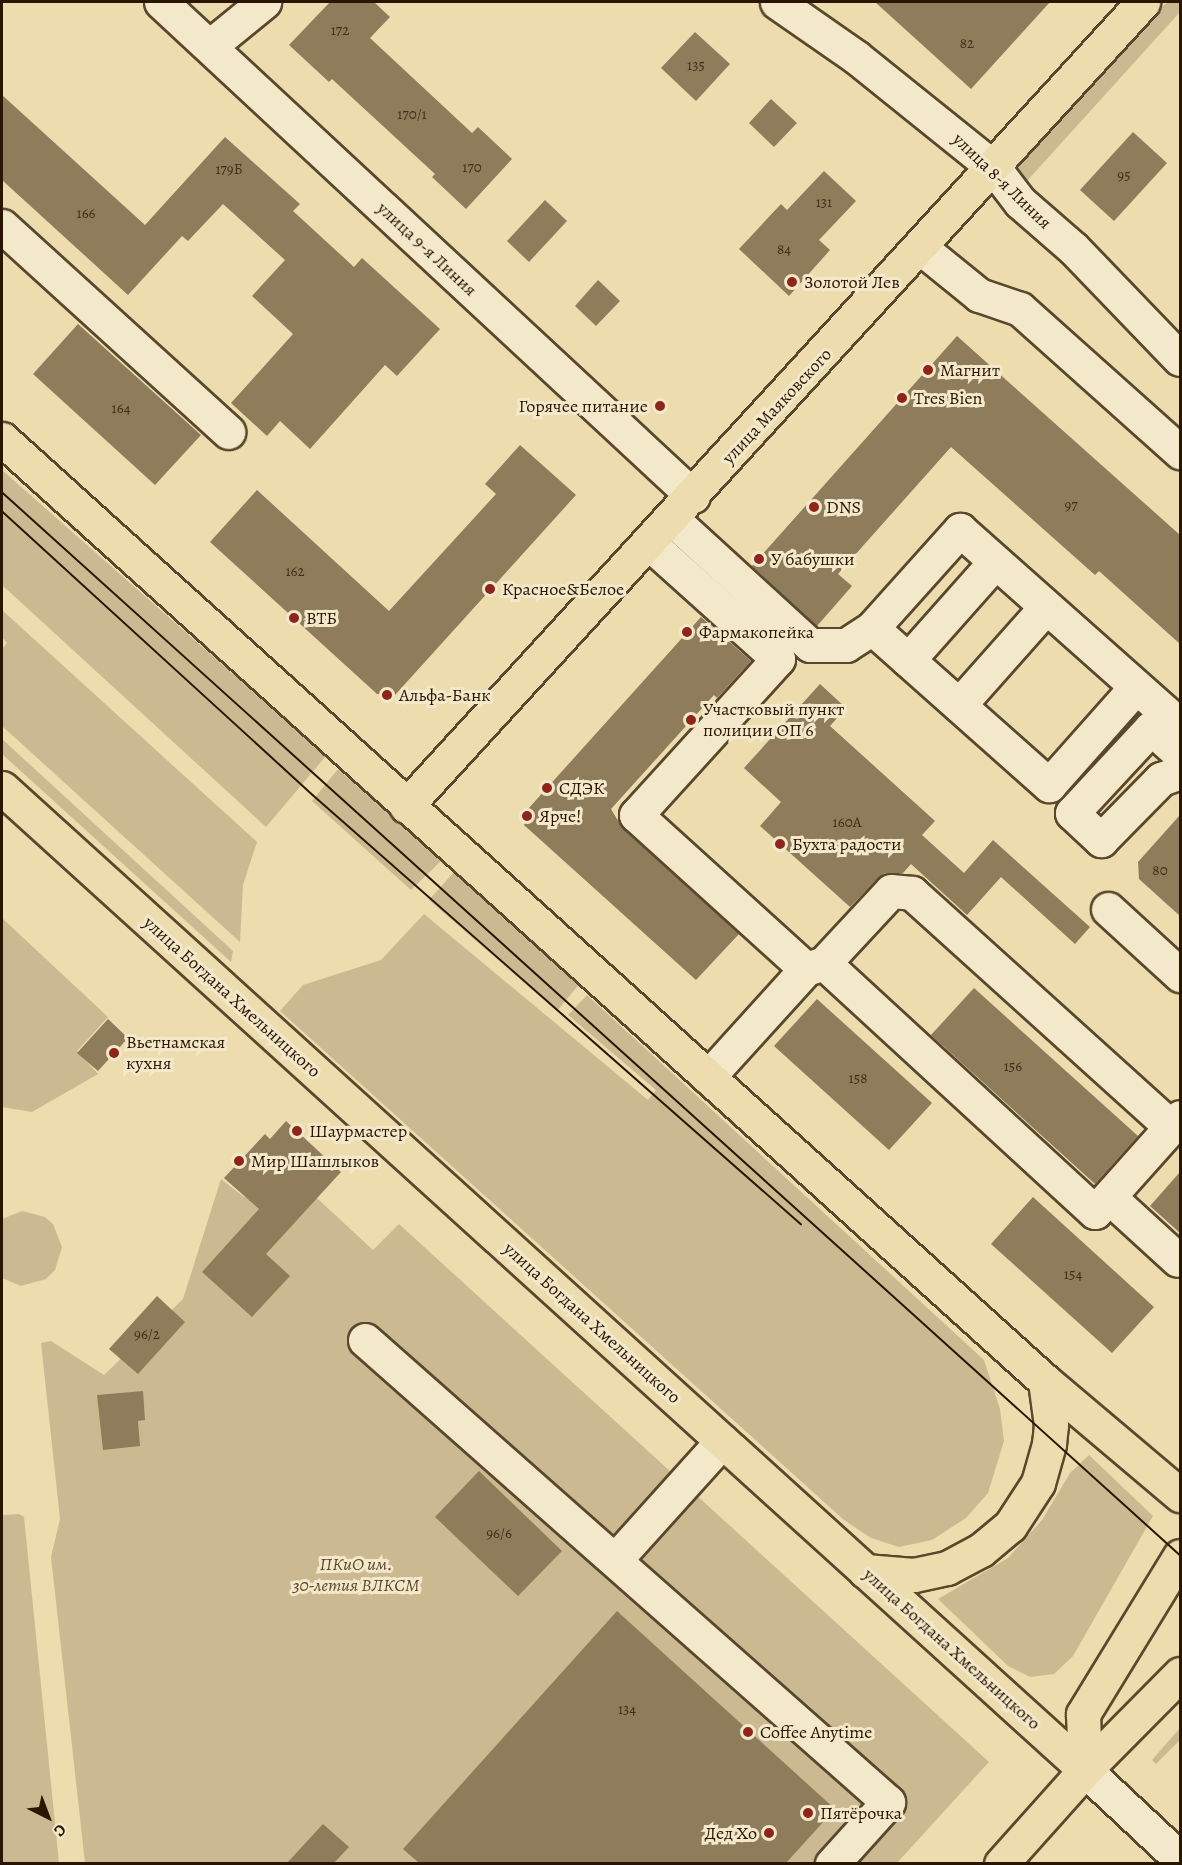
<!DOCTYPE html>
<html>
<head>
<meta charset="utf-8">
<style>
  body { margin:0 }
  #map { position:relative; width:1182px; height:1865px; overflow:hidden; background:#ecdcae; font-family:Alegreya,serif }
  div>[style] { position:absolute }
  .green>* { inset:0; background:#cbba91 }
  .building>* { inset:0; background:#8e7c5b }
  .roads { filter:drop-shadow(2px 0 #5a472c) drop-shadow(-2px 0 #5a472c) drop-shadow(0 2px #5a472c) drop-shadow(0 -2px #5a472c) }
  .minor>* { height:33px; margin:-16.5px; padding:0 16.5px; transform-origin:16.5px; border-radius:16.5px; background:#f3e8ca }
  .major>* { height:33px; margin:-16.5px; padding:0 16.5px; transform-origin:16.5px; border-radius:16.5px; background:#ecdcae }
  .tram>* { height:1.5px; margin:-0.75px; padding:0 0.75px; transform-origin:0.75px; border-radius:0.75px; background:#291501 }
  .dots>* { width:16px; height:16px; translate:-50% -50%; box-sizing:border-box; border:3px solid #f3e8ca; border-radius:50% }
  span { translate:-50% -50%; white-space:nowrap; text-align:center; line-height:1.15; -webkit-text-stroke:6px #f3e8ca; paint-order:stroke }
  .number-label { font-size:15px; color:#422f18 }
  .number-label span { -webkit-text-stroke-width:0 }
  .street-label { font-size:18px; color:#291501 }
  .poi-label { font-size:18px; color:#291501 }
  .left { translate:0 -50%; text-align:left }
  .right { translate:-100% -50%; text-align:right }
  .park-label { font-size:18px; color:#5a472c; font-style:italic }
  .frame { position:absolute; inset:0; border:3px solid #291501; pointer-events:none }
  .north { position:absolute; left:18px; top:1787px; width:60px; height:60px; -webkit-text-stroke:4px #f3e8ca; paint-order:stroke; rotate:138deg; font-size:16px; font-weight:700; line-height:24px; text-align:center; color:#291501 }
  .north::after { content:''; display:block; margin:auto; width:21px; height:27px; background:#291501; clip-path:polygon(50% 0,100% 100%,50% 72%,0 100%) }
</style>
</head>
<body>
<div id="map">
  <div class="green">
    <div style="clip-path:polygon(1167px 2px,1180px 2px,1180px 12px,1027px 181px,1020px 180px,1017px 165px)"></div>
    <div style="clip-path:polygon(2px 470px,326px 756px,266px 827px,2px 585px)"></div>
    <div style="clip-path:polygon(2px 610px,257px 842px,243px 885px,240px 942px,2px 726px,2px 649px,7px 643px,2px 637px)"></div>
    <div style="clip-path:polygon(2px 739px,233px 951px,231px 962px,2px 754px)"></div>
    <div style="clip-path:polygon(338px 769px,441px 861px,411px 890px,312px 801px)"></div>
    <div style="clip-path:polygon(454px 872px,581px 982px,557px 1011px,429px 900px)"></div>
    <div style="clip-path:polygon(424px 914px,648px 1100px,656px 1090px,568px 1015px,587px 995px,984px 1360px,1000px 1409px,1004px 1441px,988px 1493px,966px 1518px,932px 1540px,899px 1547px,871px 1538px,844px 1520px,280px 1011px,303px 985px,381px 960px)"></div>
    <div style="clip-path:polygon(2px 918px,108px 1017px,77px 1051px,98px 1074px,32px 1112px,2px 1107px)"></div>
    <div style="clip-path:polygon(278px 1162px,373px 1250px,399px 1224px,989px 1762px,897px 1863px,85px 1863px,51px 1557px,60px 1519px,41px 1343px,51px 1341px,104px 1375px,183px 1299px,221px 1179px,244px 1197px)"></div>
    <div style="clip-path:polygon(22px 1211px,45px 1217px,53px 1224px,62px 1247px,55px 1270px,46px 1279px,21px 1286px,2px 1278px,2px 1219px)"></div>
    <div style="clip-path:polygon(1089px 1455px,1153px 1516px,1073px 1656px,1054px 1674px,1030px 1677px,1008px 1666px,938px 1599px,1008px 1558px,1042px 1520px,1070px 1473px)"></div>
    <div style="clip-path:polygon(19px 1514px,24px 1517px,59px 1863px,2px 1863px,2px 1515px)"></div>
    <div style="clip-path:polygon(1180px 1728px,1180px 1740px,1156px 1764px,1152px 1760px)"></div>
  </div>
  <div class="building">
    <div style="clip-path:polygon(330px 2px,374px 2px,390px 17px,370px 38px,472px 133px,478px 127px,512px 159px,466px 209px,432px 177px,435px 174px,332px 79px,329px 82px,289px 45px)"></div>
    <div style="clip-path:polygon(875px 2px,1050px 2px,971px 89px)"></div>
    <div style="clip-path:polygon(695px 32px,730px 64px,696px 101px,661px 68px)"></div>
    <div style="clip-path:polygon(2px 95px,145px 225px,225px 137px,300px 204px,293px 211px,354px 267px,362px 258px,440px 329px,397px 376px,385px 365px,310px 449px,280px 421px,267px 436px,231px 403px,293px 334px,252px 296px,285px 260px,223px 204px,188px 241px,182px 236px,128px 295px,2px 180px)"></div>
    <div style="clip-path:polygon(771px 99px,797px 123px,774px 147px,749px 123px)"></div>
    <div style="clip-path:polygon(1133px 132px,1167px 163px,1114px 221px,1080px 190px)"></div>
    <div style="clip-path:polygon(824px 171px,856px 201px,819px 240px,830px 250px,789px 296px,739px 249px,781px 204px,787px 210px)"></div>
    <div style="clip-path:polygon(545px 200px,567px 221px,529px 262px,507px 241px)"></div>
    <div style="clip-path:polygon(598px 280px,620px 301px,596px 326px,575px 306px)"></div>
    <div style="clip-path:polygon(78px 324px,201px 435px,155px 485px,33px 374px)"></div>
    <div style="clip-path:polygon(957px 336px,1180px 535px,1180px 644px,1099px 571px,1095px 575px,951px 447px,838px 574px,852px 586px,817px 626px,752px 566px)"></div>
    <div style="clip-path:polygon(520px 445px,576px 495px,395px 695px,377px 694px,210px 542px,257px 490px,389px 611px,496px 494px,485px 484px)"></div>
    <div style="clip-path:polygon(701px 617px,751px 661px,717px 698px,714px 695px,611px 809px,623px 829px,739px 934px,696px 980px,524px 825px,528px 809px)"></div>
    <div style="clip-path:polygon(820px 684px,846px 708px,830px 726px,935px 821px,922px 835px,964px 873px,993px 840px,1090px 927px,1075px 944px,1001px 877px,967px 915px,911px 864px,903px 873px,885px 873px,878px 878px,850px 907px,760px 826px,781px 802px,744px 768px)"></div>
    <div style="clip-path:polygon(1180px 815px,1180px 916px,1139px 879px,1138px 862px)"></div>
    <div style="clip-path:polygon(974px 988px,1138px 1136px,1095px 1184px,931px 1035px)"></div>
    <div style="clip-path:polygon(817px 999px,932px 1103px,889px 1150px,774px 1046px)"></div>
    <div style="clip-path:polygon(108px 1019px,128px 1038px,98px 1071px,77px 1053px)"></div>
    <div style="clip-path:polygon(286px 1121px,341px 1172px,266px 1254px,290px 1276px,252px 1317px,202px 1272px,259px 1209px,224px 1178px,265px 1134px,270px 1139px)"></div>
    <div style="clip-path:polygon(1180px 1172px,1180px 1233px,1150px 1206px)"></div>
    <div style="clip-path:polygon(1033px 1197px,1154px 1307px,1112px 1353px,991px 1244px)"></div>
    <div style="clip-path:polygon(157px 1296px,185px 1322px,138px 1374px,109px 1349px)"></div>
    <div style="clip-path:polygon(143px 1391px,145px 1420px,138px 1421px,140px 1446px,103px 1450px,97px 1395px)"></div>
    <div style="clip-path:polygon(479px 1471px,562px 1551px,518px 1596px,435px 1517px)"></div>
    <div style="clip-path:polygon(617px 1611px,835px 1809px,786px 1863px,419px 1863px,403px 1849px)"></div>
    <div style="clip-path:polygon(323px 1824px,349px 1847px,334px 1863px,287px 1863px)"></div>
  </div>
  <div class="roads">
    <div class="minor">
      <div style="left:161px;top:2px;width:726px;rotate:42.88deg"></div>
      <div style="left:777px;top:2px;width:96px;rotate:34.8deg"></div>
      <div style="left:856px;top:57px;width:177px;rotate:38.8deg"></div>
      <div style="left:994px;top:168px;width:43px;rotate:52.6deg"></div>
      <div style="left:1020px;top:202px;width:70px;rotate:41deg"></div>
      <div style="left:1073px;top:248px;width:154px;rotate:46.1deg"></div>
      <div style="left:210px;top:46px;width:70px;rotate:-39.2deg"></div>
      <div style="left:2px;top:226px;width:306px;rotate:42.3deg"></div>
      <div style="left:921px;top:248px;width:75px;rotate:39deg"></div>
      <div style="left:979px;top:295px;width:43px;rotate:18.9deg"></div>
      <div style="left:1020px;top:309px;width:215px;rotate:41.8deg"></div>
      <div style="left:672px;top:519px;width:187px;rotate:42.4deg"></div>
      <div style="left:810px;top:645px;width:36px"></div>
      <div style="left:846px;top:645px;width:31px;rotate:-33deg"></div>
      <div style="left:872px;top:628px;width:132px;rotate:-48.1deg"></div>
      <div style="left:960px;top:530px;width:286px;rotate:41.6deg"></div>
      <div style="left:650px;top:544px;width:172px;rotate:41.9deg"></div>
      <div style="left:778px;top:659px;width:211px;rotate:132.3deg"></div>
      <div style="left:636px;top:815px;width:229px;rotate:42.2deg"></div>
      <div style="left:872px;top:628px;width:237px;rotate:41.6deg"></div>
      <div style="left:1049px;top:785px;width:131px;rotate:-48.4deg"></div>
      <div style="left:908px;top:660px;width:131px;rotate:-48.4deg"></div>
      <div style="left:959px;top:705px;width:131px;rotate:-48.4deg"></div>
      <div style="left:1180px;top:754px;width:39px;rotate:-138deg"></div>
      <div style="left:1151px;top:728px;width:116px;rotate:132.9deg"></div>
      <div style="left:1072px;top:813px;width:40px;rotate:43deg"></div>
      <div style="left:1101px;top:840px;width:86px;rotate:-45.5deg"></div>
      <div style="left:1161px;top:779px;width:20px;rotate:-20deg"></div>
      <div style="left:1108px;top:909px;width:98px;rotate:42.5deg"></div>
      <div style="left:824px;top:963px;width:368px;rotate:42.6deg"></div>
      <div style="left:1095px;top:1212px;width:127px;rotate:-48.2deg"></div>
      <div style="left:708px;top:1077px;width:146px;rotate:-47.8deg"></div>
      <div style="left:806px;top:969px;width:19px;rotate:-18deg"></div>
      <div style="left:824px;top:963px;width:98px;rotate:-47.1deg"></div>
      <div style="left:891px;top:891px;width:21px;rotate:5deg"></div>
      <div style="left:912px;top:893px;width:349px;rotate:42.1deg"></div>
      <div style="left:1109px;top:1197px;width:93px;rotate:42.4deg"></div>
      <div style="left:365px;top:1340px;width:698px;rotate:41.46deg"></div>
      <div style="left:888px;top:1802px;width:84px;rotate:132.1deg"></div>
      <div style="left:615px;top:1560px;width:160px;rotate:-48deg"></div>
      <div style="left:1085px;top:1770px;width:130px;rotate:43.1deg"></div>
    </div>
    <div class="major">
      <div style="left:2px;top:439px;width:1405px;rotate:42.09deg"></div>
      <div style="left:1045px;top:1381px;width:177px;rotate:40.2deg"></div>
      <div style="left:2px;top:788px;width:1462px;rotate:42.2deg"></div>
      <div style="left:406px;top:806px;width:1091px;rotate:-47.49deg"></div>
      <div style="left:865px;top:1571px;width:49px;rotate:4.7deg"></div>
      <div style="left:914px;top:1575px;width:34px;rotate:-12deg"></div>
      <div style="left:947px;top:1568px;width:38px;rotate:-28deg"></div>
      <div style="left:981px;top:1550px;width:38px;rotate:-40deg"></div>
      <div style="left:1010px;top:1526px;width:51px;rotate:-56.9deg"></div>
      <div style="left:1038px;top:1483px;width:41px;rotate:-74.2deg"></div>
      <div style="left:1049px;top:1444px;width:19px;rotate:-84deg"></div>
      <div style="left:1051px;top:1425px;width:44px;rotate:-97.8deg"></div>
      <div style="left:1085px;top:1770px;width:56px;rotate:-92deg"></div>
      <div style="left:1083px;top:1714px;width:185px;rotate:-58.5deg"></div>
      <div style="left:1001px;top:1864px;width:126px;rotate:-48.2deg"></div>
      <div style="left:1085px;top:1770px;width:135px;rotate:-45.3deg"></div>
    </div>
  </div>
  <div class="tram">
    <div style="left:2px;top:492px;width:1587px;rotate:42.06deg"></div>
    <div style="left:2px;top:511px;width:421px;rotate:42.4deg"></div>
    <div style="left:313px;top:795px;width:650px;rotate:41.32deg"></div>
  </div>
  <div class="dots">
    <div style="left:792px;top:282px;background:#8f2418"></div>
    <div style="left:928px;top:370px;background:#8f2418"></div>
    <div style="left:902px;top:398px;background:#8f2418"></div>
    <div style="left:660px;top:406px;background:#8f2418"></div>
    <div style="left:814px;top:507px;background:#8f2418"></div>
    <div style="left:759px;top:559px;background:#8f2418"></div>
    <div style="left:490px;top:589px;background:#8f2418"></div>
    <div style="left:294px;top:618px;background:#8f2418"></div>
    <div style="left:687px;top:632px;background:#8f2418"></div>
    <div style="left:387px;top:695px;background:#8f2418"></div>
    <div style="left:691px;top:720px;background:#8f2418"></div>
    <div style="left:547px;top:788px;background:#8f2418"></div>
    <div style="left:527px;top:816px;background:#8f2418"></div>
    <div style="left:780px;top:844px;background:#8f2418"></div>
    <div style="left:114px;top:1053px;background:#8f2418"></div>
    <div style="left:297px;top:1131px;background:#8f2418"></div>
    <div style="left:239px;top:1161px;background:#8f2418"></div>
    <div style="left:748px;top:1732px;background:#8f2418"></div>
    <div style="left:808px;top:1813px;background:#8f2418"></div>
    <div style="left:769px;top:1833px;background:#8f2418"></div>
  </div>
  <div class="number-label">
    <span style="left:340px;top:31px">172</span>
    <span style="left:967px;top:44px">82</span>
    <span style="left:696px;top:66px">135</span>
    <span style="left:412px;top:115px">170/1</span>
    <span style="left:472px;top:168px">170</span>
    <span style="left:229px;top:170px">179Б</span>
    <span style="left:1124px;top:176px">95</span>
    <span style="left:824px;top:203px">131</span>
    <span style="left:86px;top:214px">166</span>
    <span style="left:784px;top:250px">84</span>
    <span style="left:121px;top:409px">164</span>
    <span style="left:1071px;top:506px">97</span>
    <span style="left:295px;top:572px">162</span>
    <span style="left:847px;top:823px">160А</span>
    <span style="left:1160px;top:871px">80</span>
    <span style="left:1013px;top:1067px">156</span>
    <span style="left:858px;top:1079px">158</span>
    <span style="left:1073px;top:1275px">154</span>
    <span style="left:147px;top:1335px">96/2</span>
    <span style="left:499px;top:1534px">96/6</span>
    <span style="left:627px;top:1710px">134</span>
  </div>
  <div class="street-label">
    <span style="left:1002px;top:181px;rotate:44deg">улица 8-я Линия</span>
    <span style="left:427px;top:249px;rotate:43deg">улица 9-я Линия</span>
    <span style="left:777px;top:406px;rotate:-47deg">улица Маяковского</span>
    <span style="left:232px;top:997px;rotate:42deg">улица Богдана Хмельницкого</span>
    <span style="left:592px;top:1323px;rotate:42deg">улица Богдана Хмельницкого</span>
    <span style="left:952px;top:1649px;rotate:42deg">улица Богдана Хмельницкого</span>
  </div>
  <div class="poi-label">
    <span class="left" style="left:804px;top:282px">Золотой Лев</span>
    <span class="left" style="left:940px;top:370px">Магнит</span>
    <span class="left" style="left:914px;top:398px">Tres Bien</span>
    <span class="right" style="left:648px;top:406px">Горячее питание</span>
    <span class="left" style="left:826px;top:507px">DNS</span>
    <span class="left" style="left:771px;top:559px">У бабушки</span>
    <span class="left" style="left:502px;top:589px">Красное&amp;Белое</span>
    <span class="left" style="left:306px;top:618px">ВТБ</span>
    <span class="left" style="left:699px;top:632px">Фармакопейка</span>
    <span class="left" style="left:399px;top:695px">Альфа-Банк</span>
    <span class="left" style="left:703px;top:720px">Участковый пункт<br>полиции ОП 6</span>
    <span class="left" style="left:559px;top:788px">СДЭК</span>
    <span class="left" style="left:539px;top:816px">Ярче!</span>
    <span class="left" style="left:792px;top:844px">Бухта радости</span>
    <span class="left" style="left:126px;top:1053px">Вьетнамская<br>кухня</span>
    <span class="left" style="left:309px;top:1131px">Шаурмастер</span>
    <span class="left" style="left:251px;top:1161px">Мир Шашлыков</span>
    <span class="left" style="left:760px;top:1732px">Coffee Anytime</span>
    <span class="left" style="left:820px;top:1813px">Пятёрочка</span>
    <span class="right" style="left:757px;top:1833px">Дед Хо</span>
  </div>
  <div class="park-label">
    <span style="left:356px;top:1575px">ПКиО им.<br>30-летия ВЛКСМ</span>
  </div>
  <div class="frame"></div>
  <div class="north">С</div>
</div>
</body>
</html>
